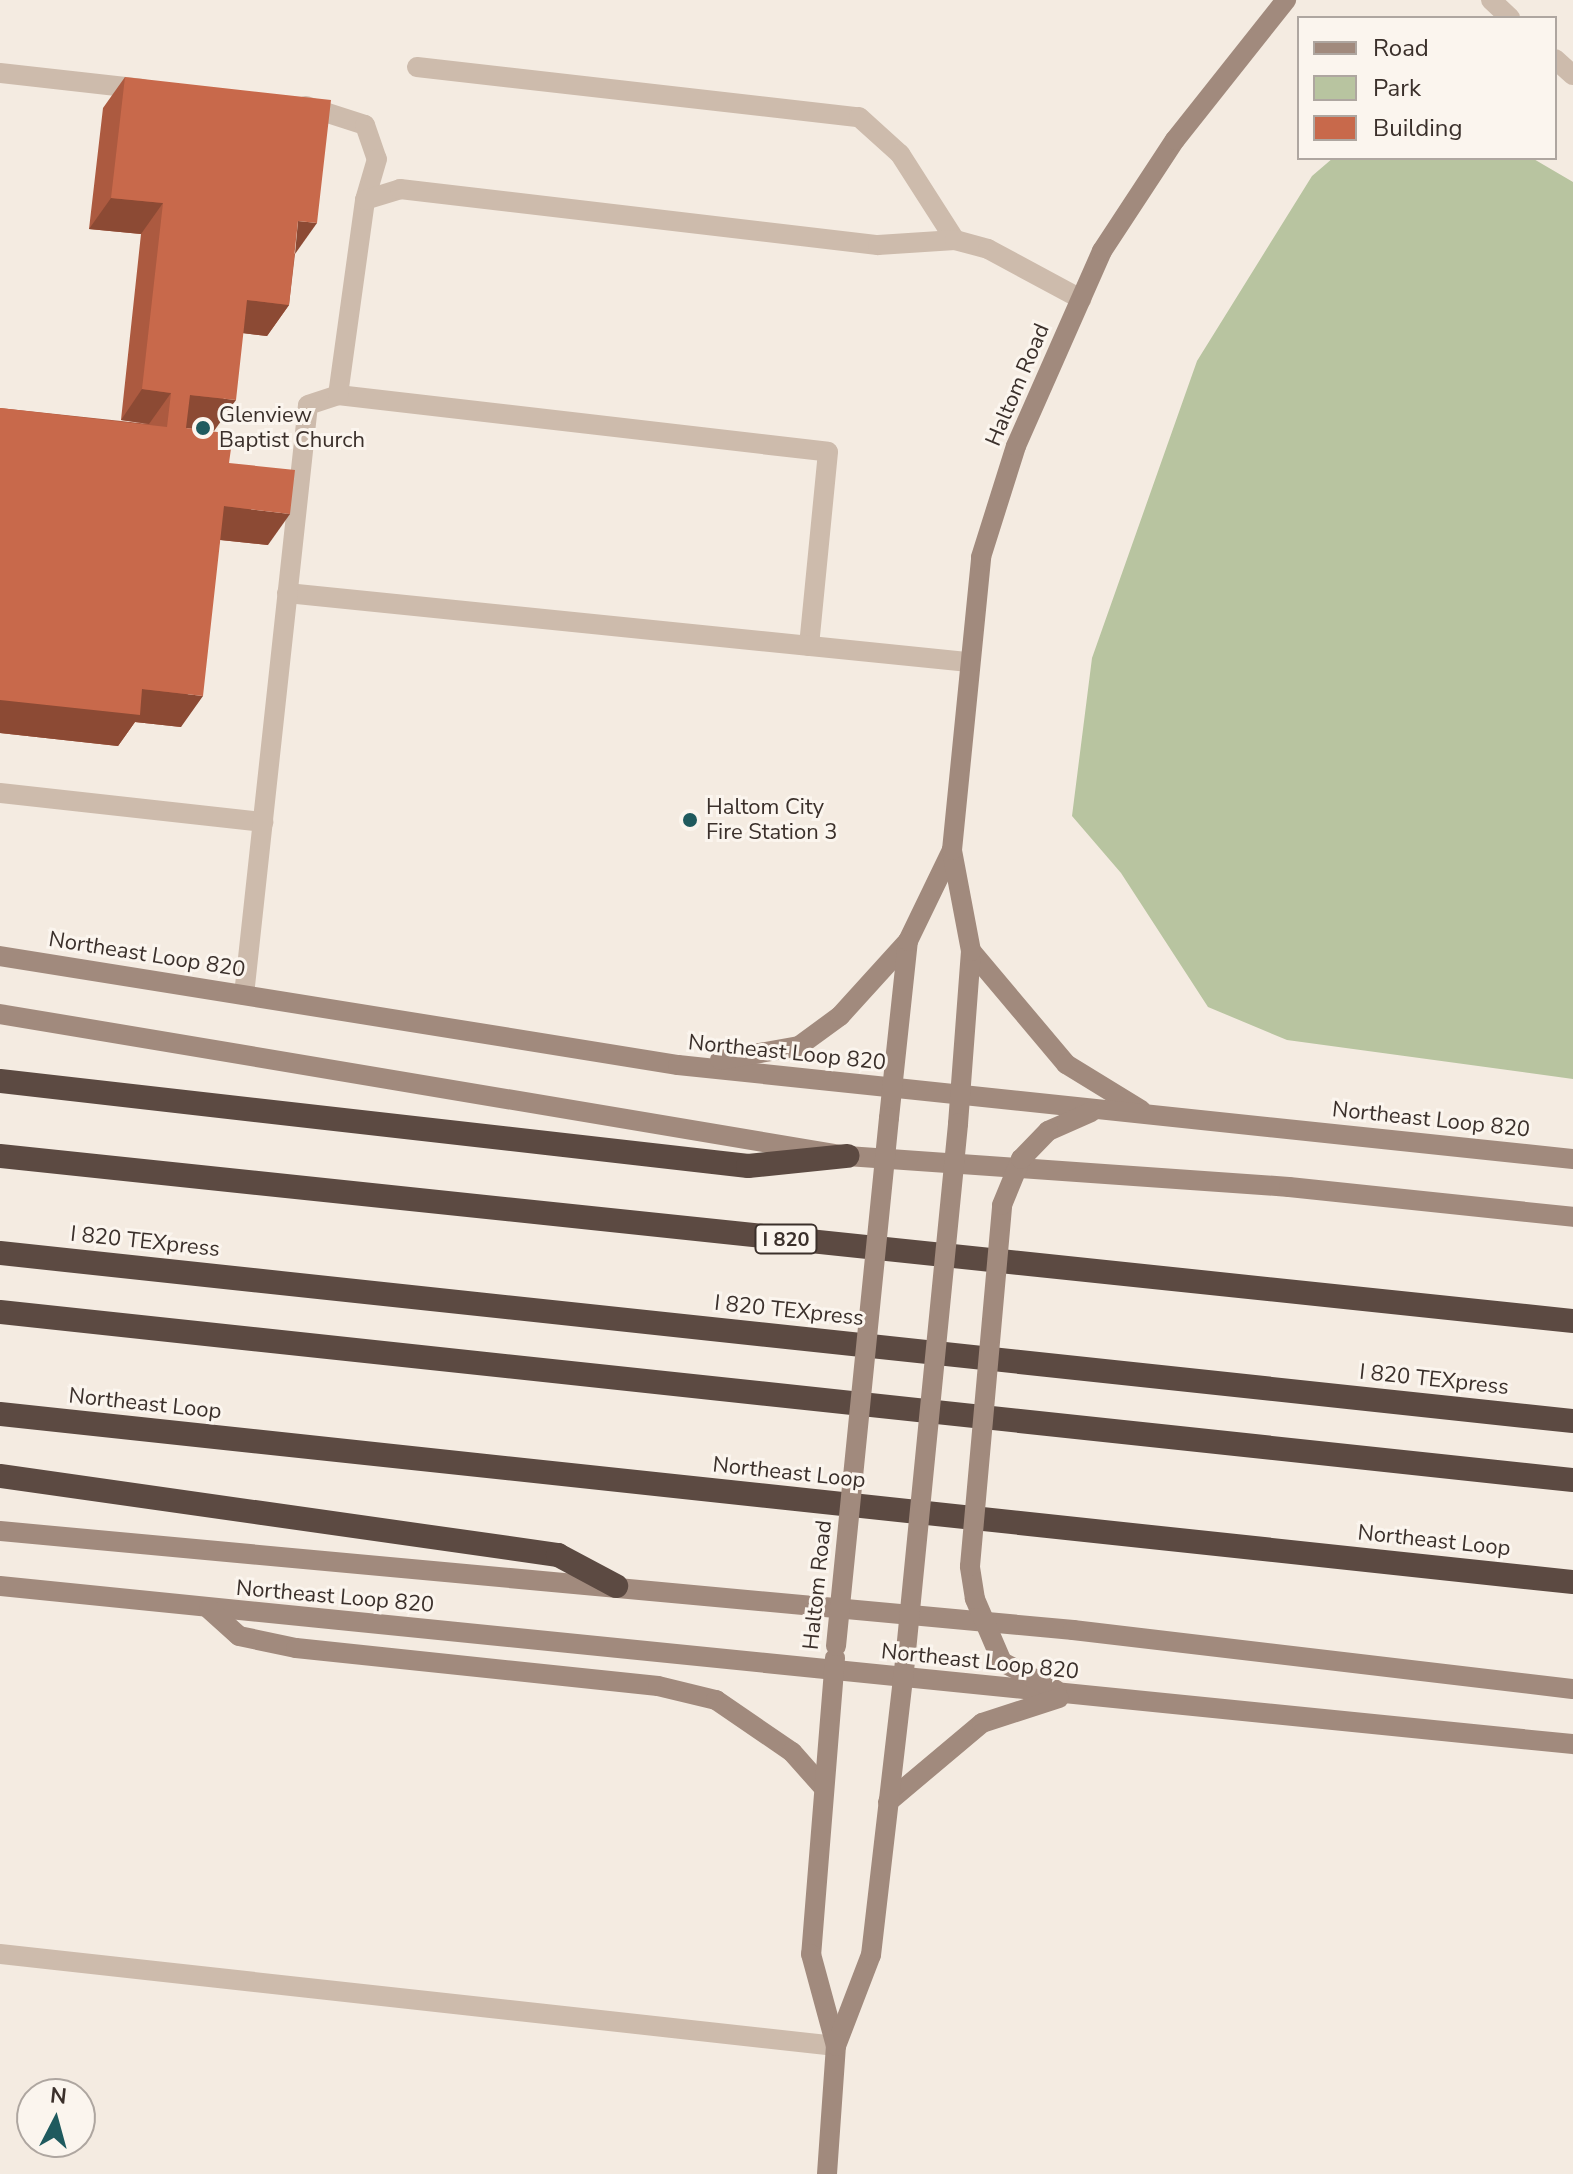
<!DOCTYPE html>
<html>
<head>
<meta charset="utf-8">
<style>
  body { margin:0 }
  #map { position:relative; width:1573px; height:2174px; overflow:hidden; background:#f4ebe1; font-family:"Nunito Sans",sans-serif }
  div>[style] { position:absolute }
  .green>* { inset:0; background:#b8c4a0 }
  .service>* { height:20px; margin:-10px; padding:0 10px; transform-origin:10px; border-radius:10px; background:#cdbbac }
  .minor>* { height:20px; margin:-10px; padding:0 10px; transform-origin:10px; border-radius:10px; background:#cdbbac }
  .secondary>* { height:20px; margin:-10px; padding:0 10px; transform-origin:10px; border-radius:10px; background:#a18a7d }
  .motorway>* { height:24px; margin:-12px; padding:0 12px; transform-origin:12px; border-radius:12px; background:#5c4a42 }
  .secondary-bridge>* { height:20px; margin:-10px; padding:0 10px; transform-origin:10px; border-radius:10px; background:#a18a7d }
  .wall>* { inset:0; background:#ac5a40 }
  .shaded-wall>* { inset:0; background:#8c4a34 }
  .building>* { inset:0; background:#c8694b }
  .dots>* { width:22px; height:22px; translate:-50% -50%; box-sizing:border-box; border:4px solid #fbf5ee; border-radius:50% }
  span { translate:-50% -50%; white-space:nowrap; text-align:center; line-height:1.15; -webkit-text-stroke:6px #fbf5ee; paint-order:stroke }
  .shield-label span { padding:2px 6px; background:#fbf5ee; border:2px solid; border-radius:6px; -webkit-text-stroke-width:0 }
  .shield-label { font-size:20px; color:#3b302b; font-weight:700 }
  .street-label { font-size:22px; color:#3b302b }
  .poi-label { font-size:22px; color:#3b302b }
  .left { translate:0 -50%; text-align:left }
  .legend { position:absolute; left:1297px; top:16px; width:260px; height:144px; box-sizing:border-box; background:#fbf5ee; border:2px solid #aea6a0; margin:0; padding:10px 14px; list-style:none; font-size:24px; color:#3b302b }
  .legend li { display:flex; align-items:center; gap:16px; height:40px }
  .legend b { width:40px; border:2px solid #aea6a0 }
  .north { position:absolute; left:16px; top:2078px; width:80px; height:80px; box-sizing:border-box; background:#fbf5ee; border:2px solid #aea6a0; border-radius:50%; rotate:6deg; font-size:22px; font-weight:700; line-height:32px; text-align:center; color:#3b302b }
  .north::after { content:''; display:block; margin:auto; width:28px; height:36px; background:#1f5a5e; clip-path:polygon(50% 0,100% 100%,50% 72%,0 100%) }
</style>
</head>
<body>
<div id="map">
  <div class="green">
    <div style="clip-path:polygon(1333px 158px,1532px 158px,1573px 182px,1573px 1079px,1287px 1040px,1208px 1007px,1121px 873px,1072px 816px,1092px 658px,1197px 361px,1312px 176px)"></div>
  </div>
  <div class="service">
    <div style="left:417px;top:67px;width:445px;rotate:6.5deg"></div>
    <div style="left:859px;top:117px;width:55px;rotate:42.1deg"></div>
    <div style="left:900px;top:154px;width:102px;rotate:57.4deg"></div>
    <div style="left:0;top:73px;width:144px;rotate:6.4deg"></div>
    <div style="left:306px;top:106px;width:62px;rotate:17.9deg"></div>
    <div style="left:365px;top:125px;width:36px;rotate:71deg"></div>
    <div style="left:377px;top:159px;width:43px;rotate:106.3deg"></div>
    <div style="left:338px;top:395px;width:493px;rotate:6.6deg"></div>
    <div style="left:828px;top:452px;width:195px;rotate:95.6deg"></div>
    <div style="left:287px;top:593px;width:683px;rotate:5.79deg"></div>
    <div style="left:0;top:793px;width:265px;rotate:6.3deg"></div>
    <div style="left:244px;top:995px;width:593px;rotate:-83.81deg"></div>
    <div style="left:308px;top:405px;width:32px;rotate:-18deg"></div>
    <div style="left:338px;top:395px;width:197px;rotate:-82.1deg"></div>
    <div style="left:365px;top:200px;width:37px;rotate:-17deg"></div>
    <div style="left:400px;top:189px;width:481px;rotate:6.7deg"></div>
    <div style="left:878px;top:245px;width:77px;rotate:-3.7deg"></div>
    <div style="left:955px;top:240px;width:34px;rotate:15deg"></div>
    <div style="left:988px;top:249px;width:106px;rotate:28.3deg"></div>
    <div style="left:0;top:1954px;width:841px;rotate:6.28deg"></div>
  </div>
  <div class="minor">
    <div style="left:1491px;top:0;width:26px;rotate:43deg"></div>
    <div style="left:1555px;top:59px;width:24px;rotate:42deg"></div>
  </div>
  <div class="secondary">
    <div style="left:971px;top:951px;width:148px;rotate:49.9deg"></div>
    <div style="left:1066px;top:1064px;width:88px;rotate:31.5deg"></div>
    <div style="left:0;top:956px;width:687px;rotate:9.13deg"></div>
    <div style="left:678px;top:1065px;width:900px;rotate:6deg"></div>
    <div style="left:0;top:1014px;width:859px;rotate:9.52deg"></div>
    <div style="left:847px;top:1156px;width:443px;rotate:4deg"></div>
    <div style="left:1289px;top:1187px;width:286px;rotate:6deg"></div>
    <div style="left:720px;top:1060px;width:80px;rotate:-10deg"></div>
    <div style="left:799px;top:1046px;width:51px;rotate:-36.2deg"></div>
    <div style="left:840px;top:1016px;width:101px;rotate:-47.8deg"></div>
    <div style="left:889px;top:1118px;width:178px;rotate:-83.9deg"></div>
    <div style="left:908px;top:941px;width:101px;rotate:-64.2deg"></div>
    <div style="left:958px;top:1124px;width:173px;rotate:-85.7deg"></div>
    <div style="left:971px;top:951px;width:103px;rotate:-100.7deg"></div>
    <div style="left:952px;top:850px;width:294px;rotate:-84.3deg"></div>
    <div style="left:981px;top:557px;width:116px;rotate:-72.5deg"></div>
    <div style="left:1016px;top:446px;width:213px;rotate:-66.2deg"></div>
    <div style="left:1102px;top:251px;width:133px;rotate:-56.7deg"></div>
    <div style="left:1175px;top:140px;width:179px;rotate:-51.6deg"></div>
    <div style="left:1048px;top:1131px;width:47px;rotate:-23.8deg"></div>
    <div style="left:0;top:1531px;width:1078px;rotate:5.27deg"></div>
    <div style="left:1073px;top:1630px;width:503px;rotate:6.73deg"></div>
    <div style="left:0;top:1586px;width:1581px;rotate:5.74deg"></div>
    <div style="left:209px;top:1609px;width:40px;rotate:42deg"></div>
    <div style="left:239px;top:1636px;width:58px;rotate:11.9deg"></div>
    <div style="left:296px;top:1648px;width:364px;rotate:6deg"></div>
    <div style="left:658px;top:1686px;width:60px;rotate:13.6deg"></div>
    <div style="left:716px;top:1700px;width:92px;rotate:34.4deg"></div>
    <div style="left:792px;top:1752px;width:47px;rotate:48.5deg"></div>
    <div style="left:835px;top:1658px;width:297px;rotate:94.6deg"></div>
    <div style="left:811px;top:1954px;width:95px;rotate:74.8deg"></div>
    <div style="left:1002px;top:1662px;width:61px;rotate:27.4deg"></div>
    <div style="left:888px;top:1802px;width:123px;rotate:-40deg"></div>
    <div style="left:982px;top:1723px;width:81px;rotate:-18deg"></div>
    <div style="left:827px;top:2174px;width:128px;rotate:-86deg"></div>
    <div style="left:836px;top:2046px;width:97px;rotate:-69deg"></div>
    <div style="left:871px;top:1955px;width:306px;rotate:-83.4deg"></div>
  </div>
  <div class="motorway">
    <div style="left:0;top:1081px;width:753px;rotate:6.48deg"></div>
    <div style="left:748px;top:1166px;width:100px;rotate:-5.8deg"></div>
    <div style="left:0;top:1156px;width:1582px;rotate:5.99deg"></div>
    <div style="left:0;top:1253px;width:1582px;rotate:6.1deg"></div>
    <div style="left:0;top:1312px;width:1582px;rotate:6.1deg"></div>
    <div style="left:0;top:1414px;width:1582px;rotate:6.1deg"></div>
    <div style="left:0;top:1476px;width:564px;rotate:8.06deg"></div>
    <div style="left:558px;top:1555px;width:66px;rotate:28.1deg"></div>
  </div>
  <div class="secondary-bridge">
    <div style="left:836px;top:1646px;width:531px;rotate:-84.27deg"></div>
    <div style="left:906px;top:1651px;width:530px;rotate:-84.36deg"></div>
    <div style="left:1002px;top:1662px;width:69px;rotate:-113.2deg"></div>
    <div style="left:975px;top:1599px;width:33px;rotate:-99deg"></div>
    <div style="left:970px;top:1566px;width:362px;rotate:-84.9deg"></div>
    <div style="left:1002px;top:1205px;width:50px;rotate:-67.6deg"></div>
    <div style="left:1021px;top:1159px;width:39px;rotate:-46deg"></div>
  </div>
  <div class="wall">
    <div style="clip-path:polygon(125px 77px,295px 254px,289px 305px,267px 336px,243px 333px,214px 431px,186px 428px,229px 463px,268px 545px,220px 540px,181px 727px,135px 722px,118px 746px,0 733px,0 408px,149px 424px,121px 420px,141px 234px,89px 229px,103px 108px)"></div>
  </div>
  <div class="shaded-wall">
    <div style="clip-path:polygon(111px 198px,163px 203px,141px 234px,89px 229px)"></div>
    <div style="clip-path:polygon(298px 221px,317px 223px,295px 254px)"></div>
    <div style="clip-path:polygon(247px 300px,289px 305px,267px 336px,225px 331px)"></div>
    <div style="clip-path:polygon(142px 389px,171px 393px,149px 424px,121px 420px)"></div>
    <div style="clip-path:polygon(190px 395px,236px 400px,214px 431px,169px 426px)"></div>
    <div style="clip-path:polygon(224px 506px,290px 514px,268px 545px,202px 538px)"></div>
    <div style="clip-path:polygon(142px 689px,203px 696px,181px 727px,135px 722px,118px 746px,0 733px,0 700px)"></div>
  </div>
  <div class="building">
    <div style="clip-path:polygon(125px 77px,331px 100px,317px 223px,298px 221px,289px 305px,247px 300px,236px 400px,190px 395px,186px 428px,233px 434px,229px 463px,295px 470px,290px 514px,224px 506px,203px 696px,142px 689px,140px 715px,0 700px,0 408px,167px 427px,171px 393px,142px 389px,163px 203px,111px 198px)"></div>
  </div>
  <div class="dots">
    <div style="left:203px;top:428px;background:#1f5a5e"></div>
    <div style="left:690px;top:820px;background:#1f5a5e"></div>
  </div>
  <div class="shield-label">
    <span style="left:786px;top:1239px">I 820</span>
  </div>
  <div class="street-label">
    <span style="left:1018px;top:385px;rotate:-67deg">Haltom Road</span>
    <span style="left:147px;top:955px;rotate:9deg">Northeast Loop 820</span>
    <span style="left:787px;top:1053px;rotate:6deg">Northeast Loop 820</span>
    <span style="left:1431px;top:1120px;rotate:6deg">Northeast Loop 820</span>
    <span style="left:145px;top:1242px;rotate:6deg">I 820 TEXpress</span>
    <span style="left:789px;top:1311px;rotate:6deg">I 820 TEXpress</span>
    <span style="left:1434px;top:1380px;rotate:6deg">I 820 TEXpress</span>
    <span style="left:145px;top:1404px;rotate:6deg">Northeast Loop</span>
    <span style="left:789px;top:1473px;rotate:6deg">Northeast Loop</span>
    <span style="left:1434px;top:1541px;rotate:6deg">Northeast Loop</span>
    <span style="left:818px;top:1585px;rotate:-84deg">Haltom Road</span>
    <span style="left:335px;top:1597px;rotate:5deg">Northeast Loop 820</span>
    <span style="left:980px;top:1662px;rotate:6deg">Northeast Loop 820</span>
  </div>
  <div class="poi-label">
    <span class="left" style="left:219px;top:428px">Glenview<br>Baptist Church</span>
    <span class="left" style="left:706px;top:820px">Haltom City<br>Fire Station 3</span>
  </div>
  <ul class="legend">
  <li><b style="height:10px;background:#a18a7d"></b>Road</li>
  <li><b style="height:22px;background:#b8c4a0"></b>Park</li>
  <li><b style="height:22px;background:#c8694b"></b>Building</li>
  </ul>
  <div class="north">N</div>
</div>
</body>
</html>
